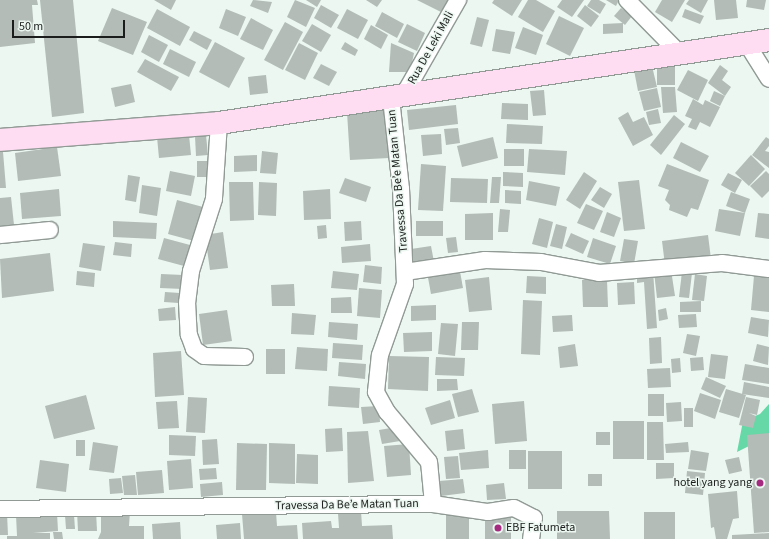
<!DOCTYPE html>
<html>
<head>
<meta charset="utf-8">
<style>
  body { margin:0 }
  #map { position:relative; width:769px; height:539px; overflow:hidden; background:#ecf7f1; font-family:"Source Sans 3",sans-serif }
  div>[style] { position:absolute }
  .forest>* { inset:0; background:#66d7a6 }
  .building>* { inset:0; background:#b3bcb7 }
  .roads { filter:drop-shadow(1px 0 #919a95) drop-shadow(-1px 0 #919a95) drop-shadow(0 1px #919a95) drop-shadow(0 -1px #919a95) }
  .street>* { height:16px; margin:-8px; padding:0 8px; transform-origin:8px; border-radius:8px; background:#fff }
  .secondary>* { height:22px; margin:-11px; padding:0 11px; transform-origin:11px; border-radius:11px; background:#feddf2 }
  .dots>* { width:11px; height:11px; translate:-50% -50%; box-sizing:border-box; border:2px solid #ecf7f1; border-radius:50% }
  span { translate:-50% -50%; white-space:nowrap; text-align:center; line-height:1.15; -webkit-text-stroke:3px #ecf7f1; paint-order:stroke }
  .street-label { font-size:12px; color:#1a1d1b }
  .poi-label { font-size:12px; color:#1a1d1b }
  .right { translate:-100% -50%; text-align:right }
  .left { translate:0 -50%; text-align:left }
  .scale { position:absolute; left:12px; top:20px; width:113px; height:18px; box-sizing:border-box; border:2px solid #1a1d1b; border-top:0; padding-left:5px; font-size:12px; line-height:14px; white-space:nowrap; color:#1a1d1b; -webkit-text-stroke:3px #ecf7f1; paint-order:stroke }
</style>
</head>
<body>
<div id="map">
  <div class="forest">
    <div style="clip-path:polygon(769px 404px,769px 436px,737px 452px,743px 421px,760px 414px)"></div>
  </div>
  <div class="building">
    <div style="clip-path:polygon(0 0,37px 0,38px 5px,32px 5px,35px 43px,0 47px)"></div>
    <div style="clip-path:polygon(40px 0,73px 0,84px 113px,52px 117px)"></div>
    <div style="clip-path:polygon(154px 0,176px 0,171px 10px)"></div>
    <div style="clip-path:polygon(253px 0,272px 2px,268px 13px,250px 6px)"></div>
    <div style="clip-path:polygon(295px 0,315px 8px,306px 27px,287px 17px)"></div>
    <div style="clip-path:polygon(306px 0,321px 0,317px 7px)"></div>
    <div style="clip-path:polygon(366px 0,382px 0,377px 7px)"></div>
    <div style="clip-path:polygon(417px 0,449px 0,443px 13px)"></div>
    <div style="clip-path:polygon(494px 0,522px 0,512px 16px,492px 3px)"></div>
    <div style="clip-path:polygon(528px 0,536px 0,555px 11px,543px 32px,518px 17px)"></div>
    <div style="clip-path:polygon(562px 0,584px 0,572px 17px,557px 7px)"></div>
    <div style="clip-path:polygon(591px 0,599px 0,606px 4px,600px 14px,587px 6px)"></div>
    <div style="clip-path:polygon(606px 0,619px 0,616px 6px)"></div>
    <div style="clip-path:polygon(662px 0,685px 0,672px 22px,655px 12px)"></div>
    <div style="clip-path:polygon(689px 0,708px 0,701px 13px,686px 4px)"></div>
    <div style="clip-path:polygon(714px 0,736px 0,738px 18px,716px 20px)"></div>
    <div style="clip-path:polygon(747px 0,766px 0,764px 10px,746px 7px)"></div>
    <div style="clip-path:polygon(321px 5px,339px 15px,331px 28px,314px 18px)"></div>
    <div style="clip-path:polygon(585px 5px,599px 16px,591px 27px,577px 16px)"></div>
    <div style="clip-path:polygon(112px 8px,147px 22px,133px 55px,98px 41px)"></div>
    <div style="clip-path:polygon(621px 8px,632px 16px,625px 25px,614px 16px)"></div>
    <div style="clip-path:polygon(157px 9px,190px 27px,180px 46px,147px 28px)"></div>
    <div style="clip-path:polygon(226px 9px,246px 17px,238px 36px,219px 28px)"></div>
    <div style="clip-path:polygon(347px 9px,368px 20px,358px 39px,337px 28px)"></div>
    <div style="clip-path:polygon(685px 9px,704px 16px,700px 24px,682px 17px)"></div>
    <div style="clip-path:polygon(382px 12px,404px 24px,397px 38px,375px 26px)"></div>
    <div style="clip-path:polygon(559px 16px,584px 28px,570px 56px,546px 44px)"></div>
    <div style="clip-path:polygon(477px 17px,489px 20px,482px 47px,470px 44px)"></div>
    <div style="clip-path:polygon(251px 18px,273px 30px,263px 50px,240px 39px)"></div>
    <div style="clip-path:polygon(285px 22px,303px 32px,283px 70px,264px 60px)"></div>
    <div style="clip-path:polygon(623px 23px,623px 33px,603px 34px,603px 24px)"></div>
    <div style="clip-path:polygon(312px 24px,331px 35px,321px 52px,302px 41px)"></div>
    <div style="clip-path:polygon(407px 24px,425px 33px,417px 51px,398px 42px)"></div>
    <div style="clip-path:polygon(371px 25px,388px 35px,381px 49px,364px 39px)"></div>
    <div style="clip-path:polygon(523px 27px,543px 35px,536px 55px,515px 48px)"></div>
    <div style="clip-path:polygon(496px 29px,515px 32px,510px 54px,492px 51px)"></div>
    <div style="clip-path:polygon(194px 31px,212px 40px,207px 50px,189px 40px)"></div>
    <div style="clip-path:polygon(149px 35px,168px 45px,159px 62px,141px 52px)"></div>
    <div style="clip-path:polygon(215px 42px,245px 58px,229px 88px,199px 72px)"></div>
    <div style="clip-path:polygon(345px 42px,358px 50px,355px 56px,341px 49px)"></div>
    <div style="clip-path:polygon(299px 43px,318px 53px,305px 80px,285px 70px)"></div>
    <div style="clip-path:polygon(391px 43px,414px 53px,410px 72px,389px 72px)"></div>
    <div style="clip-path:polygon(170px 49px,196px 62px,189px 77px,163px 64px)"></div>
    <div style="clip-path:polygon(145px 59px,179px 77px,171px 91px,137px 72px)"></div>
    <div style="clip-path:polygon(321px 64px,337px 72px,329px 86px,313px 78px)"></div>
    <div style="clip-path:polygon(720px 65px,728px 71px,722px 80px,731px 87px,725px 96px,708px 83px)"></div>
    <div style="clip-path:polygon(652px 66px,657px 87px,638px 91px,634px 70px)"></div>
    <div style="clip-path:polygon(657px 67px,675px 67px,675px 85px,657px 85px)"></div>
    <div style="clip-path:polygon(688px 70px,708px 80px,698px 101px,677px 90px)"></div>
    <div style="clip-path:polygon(266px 75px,268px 93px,250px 95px,248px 77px)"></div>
    <div style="clip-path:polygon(131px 84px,135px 102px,115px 107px,111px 88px)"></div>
    <div style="clip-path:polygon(661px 87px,675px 87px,677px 112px,663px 113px)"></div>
    <div style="clip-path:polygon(657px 88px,661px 107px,644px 111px,639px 92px)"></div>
    <div style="clip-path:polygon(544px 90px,546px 115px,533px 116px,530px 91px)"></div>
    <div style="clip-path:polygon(714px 91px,725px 96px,720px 106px,710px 101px)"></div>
    <div style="clip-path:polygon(693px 99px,703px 105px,705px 100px,720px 107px,710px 127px,700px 122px,696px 130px,688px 127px,692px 119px,685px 116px)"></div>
    <div style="clip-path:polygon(502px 103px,528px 104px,528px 120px,501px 119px)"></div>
    <div style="clip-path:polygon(456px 105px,458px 124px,409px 130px,407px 110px)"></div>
    <div style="clip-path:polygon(658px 109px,661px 123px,649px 125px,646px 112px)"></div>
    <div style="clip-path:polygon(386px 110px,389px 158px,350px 160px,347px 112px)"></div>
    <div style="clip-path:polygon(628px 112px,633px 122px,644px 117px,653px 135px,633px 146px,618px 118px)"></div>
    <div style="clip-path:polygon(674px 115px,685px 124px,661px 155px,650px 145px)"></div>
    <div style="clip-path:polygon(507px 124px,543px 126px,542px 144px,506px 143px)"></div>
    <div style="clip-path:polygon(458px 128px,460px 143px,446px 145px,444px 129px)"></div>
    <div style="clip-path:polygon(441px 134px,442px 154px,423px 156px,421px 135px)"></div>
    <div style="clip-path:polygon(189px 135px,191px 155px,159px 158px,157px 137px)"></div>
    <div style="clip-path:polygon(206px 135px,208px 155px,196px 156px,195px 136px)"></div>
    <div style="clip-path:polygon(493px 137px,498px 158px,462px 167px,457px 146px)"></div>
    <div style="clip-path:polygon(766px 137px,769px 139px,769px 146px,765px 151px,769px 152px,769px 168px,752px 155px)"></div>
    <div style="clip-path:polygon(681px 142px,709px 156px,700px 172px,673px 158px)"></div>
    <div style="clip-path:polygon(57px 147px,61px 176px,18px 181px,15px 153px)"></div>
    <div style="clip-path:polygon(504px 149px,524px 149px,524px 166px,504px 166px)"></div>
    <div style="clip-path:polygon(529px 149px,567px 151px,565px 175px,527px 172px)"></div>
    <div style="clip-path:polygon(262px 151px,278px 153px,276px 174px,260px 173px)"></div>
    <div style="clip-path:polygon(0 152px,3px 152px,6px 188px,0 188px)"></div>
    <div style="clip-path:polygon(257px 155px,257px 171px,234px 172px,234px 156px)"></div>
    <div style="clip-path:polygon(751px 155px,765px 169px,749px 186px,735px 173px)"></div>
    <div style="clip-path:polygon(197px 161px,210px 161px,211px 177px,197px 177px)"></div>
    <div style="clip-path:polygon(421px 164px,446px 166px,443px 211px,418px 210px)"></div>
    <div style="clip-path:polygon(667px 164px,709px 180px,698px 210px,691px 208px,687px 217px,669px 210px,670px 205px,665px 200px,669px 190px,658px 186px)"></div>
    <div style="clip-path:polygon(170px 171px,195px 176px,191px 196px,166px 191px)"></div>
    <div style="clip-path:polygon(766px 171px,769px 174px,769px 191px,762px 198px,750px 186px)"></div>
    <div style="clip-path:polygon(503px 172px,523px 173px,523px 187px,503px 186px)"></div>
    <div style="clip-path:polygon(584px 172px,597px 181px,580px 209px,566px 200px)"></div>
    <div style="clip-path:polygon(728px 173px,742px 180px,735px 193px,721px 185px)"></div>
    <div style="clip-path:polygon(128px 175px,140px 177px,136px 202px,125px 200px)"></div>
    <div style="clip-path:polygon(492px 177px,501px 177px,499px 203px,490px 203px)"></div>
    <div style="clip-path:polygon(345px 178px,371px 187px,366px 202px,339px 193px)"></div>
    <div style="clip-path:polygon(451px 178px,488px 179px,487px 203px,450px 202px)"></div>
    <div style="clip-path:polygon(639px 180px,645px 229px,624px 231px,618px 182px)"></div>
    <div style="clip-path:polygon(529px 181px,560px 187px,556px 206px,526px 200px)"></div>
    <div style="clip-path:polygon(229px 182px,253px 182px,254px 220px,230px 221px)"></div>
    <div style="clip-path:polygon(259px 182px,277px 183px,276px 216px,258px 215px)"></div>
    <div style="clip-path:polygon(142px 185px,161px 188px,157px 216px,139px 213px)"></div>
    <div style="clip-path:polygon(600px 187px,612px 194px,604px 208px,591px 200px)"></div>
    <div style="clip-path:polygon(59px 189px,61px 216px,22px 219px,20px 193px)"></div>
    <div style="clip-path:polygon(330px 189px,331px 219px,304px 220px,303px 191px)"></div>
    <div style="clip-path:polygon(505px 190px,521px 191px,521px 204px,505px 203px)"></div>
    <div style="clip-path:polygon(731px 192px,750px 199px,745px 213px,726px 206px)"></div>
    <div style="clip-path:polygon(11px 197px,14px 225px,0 226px,0 198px)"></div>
    <div style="clip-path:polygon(177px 200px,203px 207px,194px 241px,168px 234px)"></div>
    <div style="clip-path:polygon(586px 204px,603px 211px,594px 230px,577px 223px)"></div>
    <div style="clip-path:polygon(500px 209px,510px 210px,508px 232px,498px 232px)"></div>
    <div style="clip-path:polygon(719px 209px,745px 213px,740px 236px,715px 231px)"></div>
    <div style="clip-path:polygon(607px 212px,621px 218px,614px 237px,600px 232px)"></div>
    <div style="clip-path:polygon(493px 213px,493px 240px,465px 240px,465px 214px)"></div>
    <div style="clip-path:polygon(758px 213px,769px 214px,769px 239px,755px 237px)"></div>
    <div style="clip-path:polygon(539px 218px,553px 222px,547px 248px,532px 244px)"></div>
    <div style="clip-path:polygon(113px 221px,157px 223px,156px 239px,113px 237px)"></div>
    <div style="clip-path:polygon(361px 221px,362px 240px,345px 241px,344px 222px)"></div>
    <div style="clip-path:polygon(416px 221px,443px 221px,443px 236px,416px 236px)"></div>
    <div style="clip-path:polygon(556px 224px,567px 227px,562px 249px,550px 246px)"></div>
    <div style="clip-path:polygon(326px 225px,327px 238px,318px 239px,317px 226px)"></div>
    <div style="clip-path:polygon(223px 232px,228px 268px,210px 270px,205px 235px)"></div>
    <div style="clip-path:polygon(571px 233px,589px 241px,583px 254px,565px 246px)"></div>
    <div style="clip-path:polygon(708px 235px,711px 259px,665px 265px,662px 241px)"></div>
    <div style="clip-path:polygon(456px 237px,458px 252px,448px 253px,446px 238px)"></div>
    <div style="clip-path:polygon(164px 238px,190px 245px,184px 266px,158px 259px)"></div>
    <div style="clip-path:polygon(593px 238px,616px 246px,610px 264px,587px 257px)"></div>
    <div style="clip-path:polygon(624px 239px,638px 241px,634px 264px,620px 261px)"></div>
    <div style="clip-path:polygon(115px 242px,132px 244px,131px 257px,113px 255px)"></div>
    <div style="clip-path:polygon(83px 243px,105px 246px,101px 271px,79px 267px)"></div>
    <div style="clip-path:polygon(370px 244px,371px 261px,342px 263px,341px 247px)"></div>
    <div style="clip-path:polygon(431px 246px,434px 262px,413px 265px,411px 249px)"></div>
    <div style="clip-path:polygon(50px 253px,54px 291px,2px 298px,0 259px)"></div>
    <div style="clip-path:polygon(365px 265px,382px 267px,381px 284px,363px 282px)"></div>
    <div style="clip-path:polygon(459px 266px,463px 288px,431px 294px,427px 272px)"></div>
    <div style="clip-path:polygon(671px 270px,675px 296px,657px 298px,654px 272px)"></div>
    <div style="clip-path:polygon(77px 271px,95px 273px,94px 287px,76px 285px)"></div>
    <div style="clip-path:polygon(333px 271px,359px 274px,357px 290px,331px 288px)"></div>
    <div style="clip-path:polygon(653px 271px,657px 328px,647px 329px,644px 282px,637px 283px,637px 273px)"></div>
    <div style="clip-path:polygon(682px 272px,692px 273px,689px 298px,679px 297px)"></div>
    <div style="clip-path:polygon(161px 274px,183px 275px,183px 289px,160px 288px)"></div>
    <div style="clip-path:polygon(695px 274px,707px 276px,704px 301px,692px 300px)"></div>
    <div style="clip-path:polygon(527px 276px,546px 277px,546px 294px,526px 293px)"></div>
    <div style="clip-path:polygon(754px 276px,769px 278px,769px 312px,751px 310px)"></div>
    <div style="clip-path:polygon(489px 277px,492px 310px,469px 312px,465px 280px)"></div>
    <div style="clip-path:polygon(582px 280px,607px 280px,608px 307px,583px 307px)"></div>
    <div style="clip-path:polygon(634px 282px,635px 304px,618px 305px,617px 283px)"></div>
    <div style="clip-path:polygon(294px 284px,295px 306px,272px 306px,271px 285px)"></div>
    <div style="clip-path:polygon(359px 288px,382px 290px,380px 318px,357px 316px)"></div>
    <div style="clip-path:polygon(165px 292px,180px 293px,179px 303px,164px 302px)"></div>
    <div style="clip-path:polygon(351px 297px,352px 313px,331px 313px,331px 298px)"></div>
    <div style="clip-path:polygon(523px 300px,542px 301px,540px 355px,521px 354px)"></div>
    <div style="clip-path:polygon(701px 301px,701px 312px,680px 312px,680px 302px)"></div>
    <div style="clip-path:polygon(436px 305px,436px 320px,411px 321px,411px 306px)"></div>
    <div style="clip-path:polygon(175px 307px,176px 320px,159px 321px,158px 309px)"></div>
    <div style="clip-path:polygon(666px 308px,668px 319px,659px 321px,658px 310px)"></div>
    <div style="clip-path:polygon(227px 310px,232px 341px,203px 345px,199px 314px)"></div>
    <div style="clip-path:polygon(292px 313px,316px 315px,314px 335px,291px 334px)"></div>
    <div style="clip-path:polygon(696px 314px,697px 327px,679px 328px,678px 315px)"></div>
    <div style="clip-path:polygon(572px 315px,573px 331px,553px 332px,552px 316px)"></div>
    <div style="clip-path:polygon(751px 317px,769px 320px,768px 337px,748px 333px)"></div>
    <div style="clip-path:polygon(329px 322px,358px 324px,357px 340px,328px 337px)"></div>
    <div style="clip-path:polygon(462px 322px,479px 322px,478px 350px,461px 350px)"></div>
    <div style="clip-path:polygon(441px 323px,458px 324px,455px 356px,438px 354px)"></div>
    <div style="clip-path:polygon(432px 332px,432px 351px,404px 352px,403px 333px)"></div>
    <div style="clip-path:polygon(687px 334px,700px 336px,696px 356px,683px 353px)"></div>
    <div style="clip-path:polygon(661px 337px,662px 363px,650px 364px,649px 338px)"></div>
    <div style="clip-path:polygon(333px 343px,363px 345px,362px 360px,332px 358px)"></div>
    <div style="clip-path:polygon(575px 344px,578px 366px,560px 368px,558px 347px)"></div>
    <div style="clip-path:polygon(757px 344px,769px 347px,768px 365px,753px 361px)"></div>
    <div style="clip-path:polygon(297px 347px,328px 349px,327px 371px,295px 369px)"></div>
    <div style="clip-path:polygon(266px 349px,285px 349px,285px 374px,266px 374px)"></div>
    <div style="clip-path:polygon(181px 351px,184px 395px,155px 397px,153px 353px)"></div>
    <div style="clip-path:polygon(711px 354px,728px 356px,725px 379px,708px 377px)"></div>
    <div style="clip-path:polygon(389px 356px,429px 357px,428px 391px,388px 389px)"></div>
    <div style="clip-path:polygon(436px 357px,465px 358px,464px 376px,435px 375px)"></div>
    <div style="clip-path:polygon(703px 357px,704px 370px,691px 371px,690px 358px)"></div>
    <div style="clip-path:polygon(680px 358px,681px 372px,672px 373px,671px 359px)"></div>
    <div style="clip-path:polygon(339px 362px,366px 364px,365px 379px,338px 376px)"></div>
    <div style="clip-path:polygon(745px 364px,769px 368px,769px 384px,742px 380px)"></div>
    <div style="clip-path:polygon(670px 368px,671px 387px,648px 388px,647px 369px)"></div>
    <div style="clip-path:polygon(706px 377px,726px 386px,720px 398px,701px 389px)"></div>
    <div style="clip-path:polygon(437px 379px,457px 379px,458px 390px,437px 391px)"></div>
    <div style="clip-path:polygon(744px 382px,769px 387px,769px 398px,742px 394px)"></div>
    <div style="clip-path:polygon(329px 386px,360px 388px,359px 408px,328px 406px)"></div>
    <div style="clip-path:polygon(472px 389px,479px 412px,458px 417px,452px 394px)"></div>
    <div style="clip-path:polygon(726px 389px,746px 395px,739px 418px,719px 412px)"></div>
    <div style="clip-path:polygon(700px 393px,721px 400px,715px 419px,694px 411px)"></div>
    <div style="clip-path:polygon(648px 394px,664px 394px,664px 416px,648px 416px)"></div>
    <div style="clip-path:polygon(86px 395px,95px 429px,54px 439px,45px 406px)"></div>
    <div style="clip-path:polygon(188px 397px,207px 398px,205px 433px,186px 432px)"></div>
    <div style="clip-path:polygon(746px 397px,760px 400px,757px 415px,749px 413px,756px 416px,753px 428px,739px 425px)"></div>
    <div style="clip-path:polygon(450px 400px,455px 418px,431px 425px,425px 408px)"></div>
    <div style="clip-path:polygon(177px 401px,179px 428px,158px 429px,156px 402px)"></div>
    <div style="clip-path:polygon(524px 401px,527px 441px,495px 444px,492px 404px)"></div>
    <div style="clip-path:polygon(681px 402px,682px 421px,667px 422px,666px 403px)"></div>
    <div style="clip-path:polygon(379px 406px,380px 422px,363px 424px,361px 407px)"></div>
    <div style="clip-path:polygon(684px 408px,693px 408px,693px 427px,684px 427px)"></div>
    <div style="clip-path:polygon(613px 421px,644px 421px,644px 459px,613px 459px)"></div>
    <div style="clip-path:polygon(647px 422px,663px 422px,664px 460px,647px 460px)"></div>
    <div style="clip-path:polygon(397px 427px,400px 441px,382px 444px,379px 430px)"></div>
    <div style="clip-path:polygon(342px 428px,343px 451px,326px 452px,325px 429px)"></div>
    <div style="clip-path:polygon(463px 429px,465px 449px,447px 451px,445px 431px)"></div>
    <div style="clip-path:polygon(368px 431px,374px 481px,348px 483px,347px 432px)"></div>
    <div style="clip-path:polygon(596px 432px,610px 432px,610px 445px,596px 445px)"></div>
    <div style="clip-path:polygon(769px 433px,769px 532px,754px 533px,747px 435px)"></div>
    <div style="clip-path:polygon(169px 435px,196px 436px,195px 456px,169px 455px)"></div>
    <div style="clip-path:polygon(217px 439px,219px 464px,203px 465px,202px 440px)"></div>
    <div style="clip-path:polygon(76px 440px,85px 440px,85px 456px,76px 456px)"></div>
    <div style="clip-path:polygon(93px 442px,118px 446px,114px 473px,89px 470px)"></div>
    <div style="clip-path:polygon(688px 442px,689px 452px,666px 453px,665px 444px)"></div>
    <div style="clip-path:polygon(237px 443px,267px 444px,266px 490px,236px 490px)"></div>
    <div style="clip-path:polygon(269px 443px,295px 444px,295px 484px,269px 483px)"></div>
    <div style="clip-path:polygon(409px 444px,411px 475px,387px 477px,384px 446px)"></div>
    <div style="clip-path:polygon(488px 450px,489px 468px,461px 470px,459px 453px)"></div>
    <div style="clip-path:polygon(509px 450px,526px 450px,526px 469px,509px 469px)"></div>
    <div style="clip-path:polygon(691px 450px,709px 453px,706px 471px,688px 469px)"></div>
    <div style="clip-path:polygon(528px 451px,562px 451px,562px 489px,528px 489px)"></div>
    <div style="clip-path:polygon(297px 454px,318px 455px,318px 484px,296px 483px)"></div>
    <div style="clip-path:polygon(458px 456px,460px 478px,446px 479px,444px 457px)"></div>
    <div style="clip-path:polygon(739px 457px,742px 471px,729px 474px,725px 460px)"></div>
    <div style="clip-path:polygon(191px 459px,193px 488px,169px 490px,167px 461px)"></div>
    <div style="clip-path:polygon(40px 460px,69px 464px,66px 492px,36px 488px)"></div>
    <div style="clip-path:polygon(656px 463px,674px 463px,674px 478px,656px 479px)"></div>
    <div style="clip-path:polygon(216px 468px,217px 479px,200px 480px,199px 469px)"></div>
    <div style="clip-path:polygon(162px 470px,164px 493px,138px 495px,136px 472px)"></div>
    <div style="clip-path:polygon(687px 471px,705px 473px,703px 495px,685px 493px)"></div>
    <div style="clip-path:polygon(588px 474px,602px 474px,602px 486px,588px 486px)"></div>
    <div style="clip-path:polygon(135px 475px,137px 495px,124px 495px,122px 476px)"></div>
    <div style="clip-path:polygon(121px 478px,123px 493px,110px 494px,109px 479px)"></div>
    <div style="clip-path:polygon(463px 479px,465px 493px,441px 496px,439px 481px)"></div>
    <div style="clip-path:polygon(222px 482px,223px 495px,201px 497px,200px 484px)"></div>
    <div style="clip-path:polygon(504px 483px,506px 499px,487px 500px,486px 485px)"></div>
    <div style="clip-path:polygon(737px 491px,739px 518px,733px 519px,727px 539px,716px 539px,714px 527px,711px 528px,708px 494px)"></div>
    <div style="clip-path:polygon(101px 510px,130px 511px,129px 526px,144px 526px,144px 539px,98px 539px,101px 532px)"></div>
    <div style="clip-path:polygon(77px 511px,96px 511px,97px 531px,78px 531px)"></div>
    <div style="clip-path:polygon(361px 511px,362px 526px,392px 525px,393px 539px,303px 539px,302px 523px,331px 521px,332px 528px,339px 528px,338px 513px)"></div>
    <div style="clip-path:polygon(557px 511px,609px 511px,610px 539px,557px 539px)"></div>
    <div style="clip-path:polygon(276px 512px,277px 526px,297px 525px,298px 539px,244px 539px,242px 514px)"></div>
    <div style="clip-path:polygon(446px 512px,469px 512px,469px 539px,446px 539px)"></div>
    <div style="clip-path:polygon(644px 512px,675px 512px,675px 539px,644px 539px)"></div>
    <div style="clip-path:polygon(57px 513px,58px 531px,33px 533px,50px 533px,50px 539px,7px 539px,7px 536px,17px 536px,16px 515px)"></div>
    <div style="clip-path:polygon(0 514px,7px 514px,8px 535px,0 535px)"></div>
    <div style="clip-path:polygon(65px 515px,74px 515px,75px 529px,66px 529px)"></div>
    <div style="clip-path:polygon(485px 516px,511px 516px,511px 539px,485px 539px)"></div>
    <div style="clip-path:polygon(180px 522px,181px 539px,153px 539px,152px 524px)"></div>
    <div style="clip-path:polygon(240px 523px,241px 539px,217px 539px,216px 525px)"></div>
    <div style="clip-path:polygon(53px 532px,62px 532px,63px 539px,54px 539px)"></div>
    <div style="clip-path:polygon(769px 533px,769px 539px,732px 539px,732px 535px)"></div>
  </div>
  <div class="roads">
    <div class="street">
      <div style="left:627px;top:0;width:76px;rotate:45.5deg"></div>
      <div style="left:747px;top:44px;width:41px;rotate:57.8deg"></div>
      <div style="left:403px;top:96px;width:111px;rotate:-60.2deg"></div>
      <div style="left:219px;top:123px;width:76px;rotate:93.8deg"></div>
      <div style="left:214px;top:199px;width:76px;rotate:107.7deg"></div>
      <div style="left:191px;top:271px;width:31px;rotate:97deg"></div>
      <div style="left:187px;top:302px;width:33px;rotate:87deg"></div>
      <div style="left:189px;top:335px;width:15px;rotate:70deg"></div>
      <div style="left:194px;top:349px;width:12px;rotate:35deg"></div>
      <div style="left:204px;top:356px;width:41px;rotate:1.4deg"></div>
      <div style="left:0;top:235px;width:50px;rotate:-5.7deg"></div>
      <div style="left:405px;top:272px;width:81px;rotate:-8.5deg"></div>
      <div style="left:485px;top:260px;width:56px;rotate:2deg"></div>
      <div style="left:541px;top:262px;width:59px;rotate:10.7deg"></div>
      <div style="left:599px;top:273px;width:123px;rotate:-4.6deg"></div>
      <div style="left:722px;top:263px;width:47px;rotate:7.3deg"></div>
      <div style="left:433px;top:504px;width:56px;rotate:8.3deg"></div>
      <div style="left:488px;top:512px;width:26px;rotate:-9deg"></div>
      <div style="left:514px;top:508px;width:22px;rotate:27deg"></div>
      <div style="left:534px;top:518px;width:21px;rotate:98deg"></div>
      <div style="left:0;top:509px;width:433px;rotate:-0.7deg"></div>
      <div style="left:433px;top:504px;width:42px;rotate:-95.4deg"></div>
      <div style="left:429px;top:462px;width:65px;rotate:-130deg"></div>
      <div style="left:387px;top:412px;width:23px;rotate:-119deg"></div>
      <div style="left:376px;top:392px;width:37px;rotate:-84deg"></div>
      <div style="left:380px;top:355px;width:75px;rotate:-70.6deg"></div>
      <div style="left:405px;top:284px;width:95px;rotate:-92.4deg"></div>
      <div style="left:401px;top:189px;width:92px;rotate:-96.3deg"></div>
    </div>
    <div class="secondary">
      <div style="left:0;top:140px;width:220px;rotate:-4.4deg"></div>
      <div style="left:219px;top:123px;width:556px;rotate:-8.58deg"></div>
    </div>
  </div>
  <div class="dots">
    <div style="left:760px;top:483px;background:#a52b81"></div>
    <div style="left:498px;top:528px;background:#a52b81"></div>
  </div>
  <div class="street-label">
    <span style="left:431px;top:48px;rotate:-61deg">Rua De Leki Mali</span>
    <span style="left:398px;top:181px;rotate:-95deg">Travessa Da Be’e Matan Tuan</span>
    <span style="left:347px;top:505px;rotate:-1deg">Travessa Da Be’e Matan Tuan</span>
  </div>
  <div class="poi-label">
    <span class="right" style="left:752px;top:483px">hotel yang yang</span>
    <span class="left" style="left:506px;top:528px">EBF Fatumeta</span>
  </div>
  <div class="scale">50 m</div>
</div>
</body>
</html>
